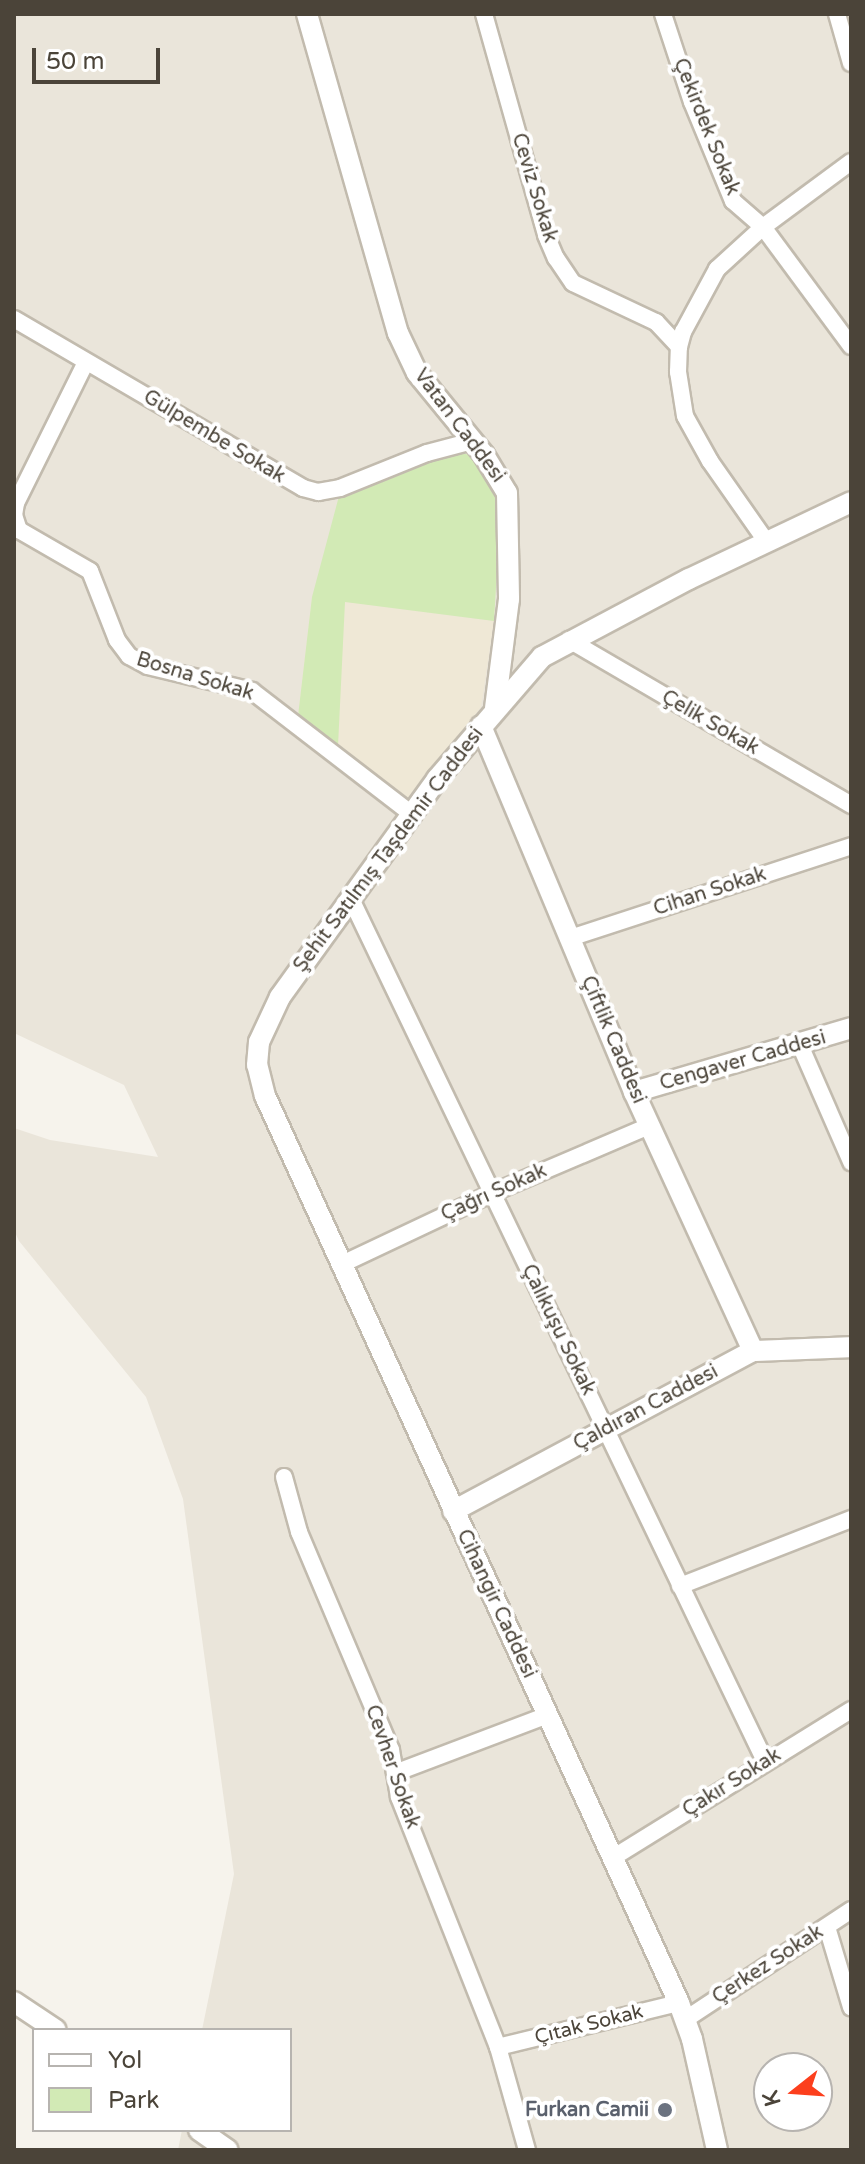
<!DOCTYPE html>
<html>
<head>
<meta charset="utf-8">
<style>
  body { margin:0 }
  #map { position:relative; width:865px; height:2164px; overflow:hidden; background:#f6f3ec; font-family:"Varela Round",sans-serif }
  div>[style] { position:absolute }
  .residential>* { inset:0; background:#eae5da }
  .education>* { inset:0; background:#efe8d6 }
  .green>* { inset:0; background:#d2eab5 }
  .roads { filter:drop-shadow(2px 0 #c2bbae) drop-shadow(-2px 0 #c2bbae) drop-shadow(0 2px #c2bbae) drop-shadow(0 -2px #c2bbae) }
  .minor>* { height:16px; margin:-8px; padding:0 8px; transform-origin:8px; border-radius:8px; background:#fff }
  .tertiary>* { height:20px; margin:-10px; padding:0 10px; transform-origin:10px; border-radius:10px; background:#fff }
  .dots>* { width:22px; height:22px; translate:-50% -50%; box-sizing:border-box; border:4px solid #fff; border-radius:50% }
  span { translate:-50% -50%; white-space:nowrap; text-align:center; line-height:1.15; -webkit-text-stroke:8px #fff; paint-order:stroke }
  .street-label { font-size:20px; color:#4b4439 }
  .worship-label { font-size:20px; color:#5b616d; font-weight:700 }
  .right { translate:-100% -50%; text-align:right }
  .frame { position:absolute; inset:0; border:16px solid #4b4439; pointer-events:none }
  .legend { position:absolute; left:32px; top:2028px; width:260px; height:104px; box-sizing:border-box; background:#fff; border:2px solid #b7b4b0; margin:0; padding:10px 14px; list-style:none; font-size:24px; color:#4b4439 }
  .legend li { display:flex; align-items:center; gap:16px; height:40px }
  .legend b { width:40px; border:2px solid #b7b4b0 }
  .north { position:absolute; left:753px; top:2052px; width:80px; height:80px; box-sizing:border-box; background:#fff; border:2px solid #b7b4b0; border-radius:50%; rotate:253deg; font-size:22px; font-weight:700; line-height:32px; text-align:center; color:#4b4439 }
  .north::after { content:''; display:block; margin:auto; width:28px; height:36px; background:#fc3f1d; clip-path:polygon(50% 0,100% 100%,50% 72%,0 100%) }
  .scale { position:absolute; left:32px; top:48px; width:128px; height:36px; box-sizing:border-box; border:4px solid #4b4439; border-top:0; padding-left:10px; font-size:24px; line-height:28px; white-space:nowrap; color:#4b4439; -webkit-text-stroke:6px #fff; paint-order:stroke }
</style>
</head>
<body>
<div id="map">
  <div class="residential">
    <div style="clip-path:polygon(evenodd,14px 14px,851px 14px,851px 2150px,178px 2150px,182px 2130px,290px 2130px,290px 2030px,202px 2030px,234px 1874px,183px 1499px,146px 1397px,19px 1241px,14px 1230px,14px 1128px,50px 1140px,158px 1157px,124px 1085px,14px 1033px,14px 14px,769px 2068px,817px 2068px,817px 2116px,769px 2116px,769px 2068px)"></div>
  </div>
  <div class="education">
    <div style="clip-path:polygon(312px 597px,494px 621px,481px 707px,408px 799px,298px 716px)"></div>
  </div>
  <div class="green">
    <div style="clip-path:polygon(463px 453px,477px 458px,501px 503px,494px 621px,345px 602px,338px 746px,298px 716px,312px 597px,339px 496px,429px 458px)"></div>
  </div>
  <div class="roads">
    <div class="minor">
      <div style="left:484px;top:14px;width:230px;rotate:74.3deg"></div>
      <div style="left:546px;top:235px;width:25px;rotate:67deg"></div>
      <div style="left:556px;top:258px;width:30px;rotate:56deg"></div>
      <div style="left:573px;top:283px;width:92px;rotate:25.2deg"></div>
      <div style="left:656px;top:322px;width:34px;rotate:47deg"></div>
      <div style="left:663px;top:14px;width:93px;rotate:71.8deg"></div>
      <div style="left:692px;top:102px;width:107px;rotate:67.5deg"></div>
      <div style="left:733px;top:201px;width:40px;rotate:41deg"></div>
      <div style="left:763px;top:227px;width:148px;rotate:53.5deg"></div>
      <div style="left:837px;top:14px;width:51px;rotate:74.1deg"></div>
      <div style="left:14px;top:319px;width:335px;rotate:30.3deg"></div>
      <div style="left:303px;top:488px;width:16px;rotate:15deg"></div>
      <div style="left:318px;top:492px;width:22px;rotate:-10deg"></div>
      <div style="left:340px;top:488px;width:94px;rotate:-21.9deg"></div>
      <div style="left:427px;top:453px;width:47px;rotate:-14.9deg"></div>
      <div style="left:86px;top:362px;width:157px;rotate:116.4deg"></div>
      <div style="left:16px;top:503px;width:12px;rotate:99deg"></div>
      <div style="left:14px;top:515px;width:16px;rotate:72deg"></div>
      <div style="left:19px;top:530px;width:82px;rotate:30deg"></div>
      <div style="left:90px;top:571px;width:74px;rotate:68.6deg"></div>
      <div style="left:117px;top:640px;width:20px;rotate:53deg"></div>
      <div style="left:129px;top:656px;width:21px;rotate:28deg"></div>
      <div style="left:148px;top:666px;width:107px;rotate:13.5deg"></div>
      <div style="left:252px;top:691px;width:202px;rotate:37.6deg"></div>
      <div style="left:766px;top:541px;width:98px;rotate:-125deg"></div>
      <div style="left:710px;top:461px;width:51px;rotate:-119.1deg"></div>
      <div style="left:685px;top:416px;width:45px;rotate:-99deg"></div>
      <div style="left:678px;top:372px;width:25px;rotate:-88deg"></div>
      <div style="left:679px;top:347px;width:16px;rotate:-75deg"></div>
      <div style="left:683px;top:332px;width:72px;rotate:-61.6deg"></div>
      <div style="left:717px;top:269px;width:62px;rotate:-42.4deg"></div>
      <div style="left:763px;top:227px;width:109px;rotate:-36.5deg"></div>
      <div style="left:569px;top:640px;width:327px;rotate:30.3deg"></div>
      <div style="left:351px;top:899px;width:956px;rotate:64.35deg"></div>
      <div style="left:570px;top:938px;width:296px;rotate:-18.1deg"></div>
      <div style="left:800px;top:1045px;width:128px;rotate:66.4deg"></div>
      <div style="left:340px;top:1265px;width:168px;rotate:-25.3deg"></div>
      <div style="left:492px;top:1193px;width:171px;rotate:-23.1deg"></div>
      <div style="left:284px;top:1477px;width:57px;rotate:74.7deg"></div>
      <div style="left:299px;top:1532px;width:237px;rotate:67.1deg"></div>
      <div style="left:391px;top:1750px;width:48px;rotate:80.3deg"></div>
      <div style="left:399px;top:1797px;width:269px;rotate:68.4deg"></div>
      <div style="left:498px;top:2047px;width:107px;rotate:74.3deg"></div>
      <div style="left:680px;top:1586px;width:184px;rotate:-21.4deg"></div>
      <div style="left:395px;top:1773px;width:164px;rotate:-20.8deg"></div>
      <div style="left:614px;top:1857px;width:279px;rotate:-31.8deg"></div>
      <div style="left:827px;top:1927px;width:84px;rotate:73.3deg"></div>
      <div style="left:686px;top:2019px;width:198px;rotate:-33.4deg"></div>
      <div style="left:498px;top:2047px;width:186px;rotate:-13.7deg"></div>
    </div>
    <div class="tertiary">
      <div style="left:307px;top:14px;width:332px;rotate:74.1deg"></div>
      <div style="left:398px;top:333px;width:44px;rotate:64.6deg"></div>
      <div style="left:417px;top:373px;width:106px;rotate:50.7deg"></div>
      <div style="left:484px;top:455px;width:44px;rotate:58.8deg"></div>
      <div style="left:507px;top:493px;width:106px;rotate:88.9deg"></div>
      <div style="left:509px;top:599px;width:110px;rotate:97.3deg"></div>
      <div style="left:481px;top:726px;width:397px;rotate:67.3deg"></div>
      <div style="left:634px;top:1092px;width:285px;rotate:65.3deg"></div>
      <div style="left:634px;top:1092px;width:226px;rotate:-16.4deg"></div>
      <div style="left:453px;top:1511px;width:340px;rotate:-28.1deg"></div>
      <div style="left:753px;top:1351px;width:98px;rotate:-2.3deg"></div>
      <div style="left:14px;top:2002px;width:50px;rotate:33.7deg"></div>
      <div style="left:199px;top:2130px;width:35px;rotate:35deg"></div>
      <div style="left:717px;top:2150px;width:114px;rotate:-102.7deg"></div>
      <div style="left:692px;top:2039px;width:38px;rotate:-110deg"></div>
      <div style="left:679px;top:2003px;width:997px;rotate:-114.53deg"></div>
      <div style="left:265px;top:1096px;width:32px;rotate:-104deg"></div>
      <div style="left:257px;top:1065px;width:23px;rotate:-85deg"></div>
      <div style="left:259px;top:1042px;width:50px;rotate:-65deg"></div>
      <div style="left:280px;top:997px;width:269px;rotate:-54.2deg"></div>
      <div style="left:437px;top:779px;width:161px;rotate:-49.3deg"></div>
      <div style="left:542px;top:657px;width:166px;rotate:-28deg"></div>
      <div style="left:689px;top:579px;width:179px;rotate:-25.4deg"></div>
    </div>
  </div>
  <div class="dots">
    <div style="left:665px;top:2110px;background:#6b7280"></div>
  </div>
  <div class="street-label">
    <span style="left:706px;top:127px;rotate:68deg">Çekirdek Sokak</span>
    <span style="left:534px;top:188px;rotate:73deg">Ceviz Sokak</span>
    <span style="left:459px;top:426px;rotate:53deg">Vatan Caddesi</span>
    <span style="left:214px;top:437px;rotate:31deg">Gülpembe Sokak</span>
    <span style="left:195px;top:677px;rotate:17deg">Bosna Sokak</span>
    <span style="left:710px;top:723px;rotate:30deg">Çelik Sokak</span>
    <span style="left:389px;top:850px;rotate:-53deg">Şehit Satılmış Taşdemir Caddesi</span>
    <span style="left:710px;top:892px;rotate:-18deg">Cihan Sokak</span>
    <span style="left:613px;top:1040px;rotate:67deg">Çiftlik Caddesi</span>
    <span style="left:743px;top:1061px;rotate:-16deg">Cengaver Caddesi</span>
    <span style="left:494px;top:1193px;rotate:-24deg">Çağrı Sokak</span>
    <span style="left:558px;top:1330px;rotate:64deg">Çalıkuşu Sokak</span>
    <span style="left:646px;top:1408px;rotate:-28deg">Çaldıran Caddesi</span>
    <span style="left:496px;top:1604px;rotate:65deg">Cihangir Caddesi</span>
    <span style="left:392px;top:1767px;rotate:71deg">Cevher Sokak</span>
    <span style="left:732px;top:1783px;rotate:-32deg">Çakır Sokak</span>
    <span style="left:768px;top:1965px;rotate:-33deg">Çerkez Sokak</span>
    <span style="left:589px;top:2025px;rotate:-14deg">Çıtak Sokak</span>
  </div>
  <div class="worship-label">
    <span class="right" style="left:649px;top:2110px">Furkan Camii</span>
  </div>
  <div class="frame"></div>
  <ul class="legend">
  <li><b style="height:10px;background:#fff"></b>Yol</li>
  <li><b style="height:22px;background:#d2eab5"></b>Park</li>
  </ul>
  <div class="north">K</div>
  <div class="scale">50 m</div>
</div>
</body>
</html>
